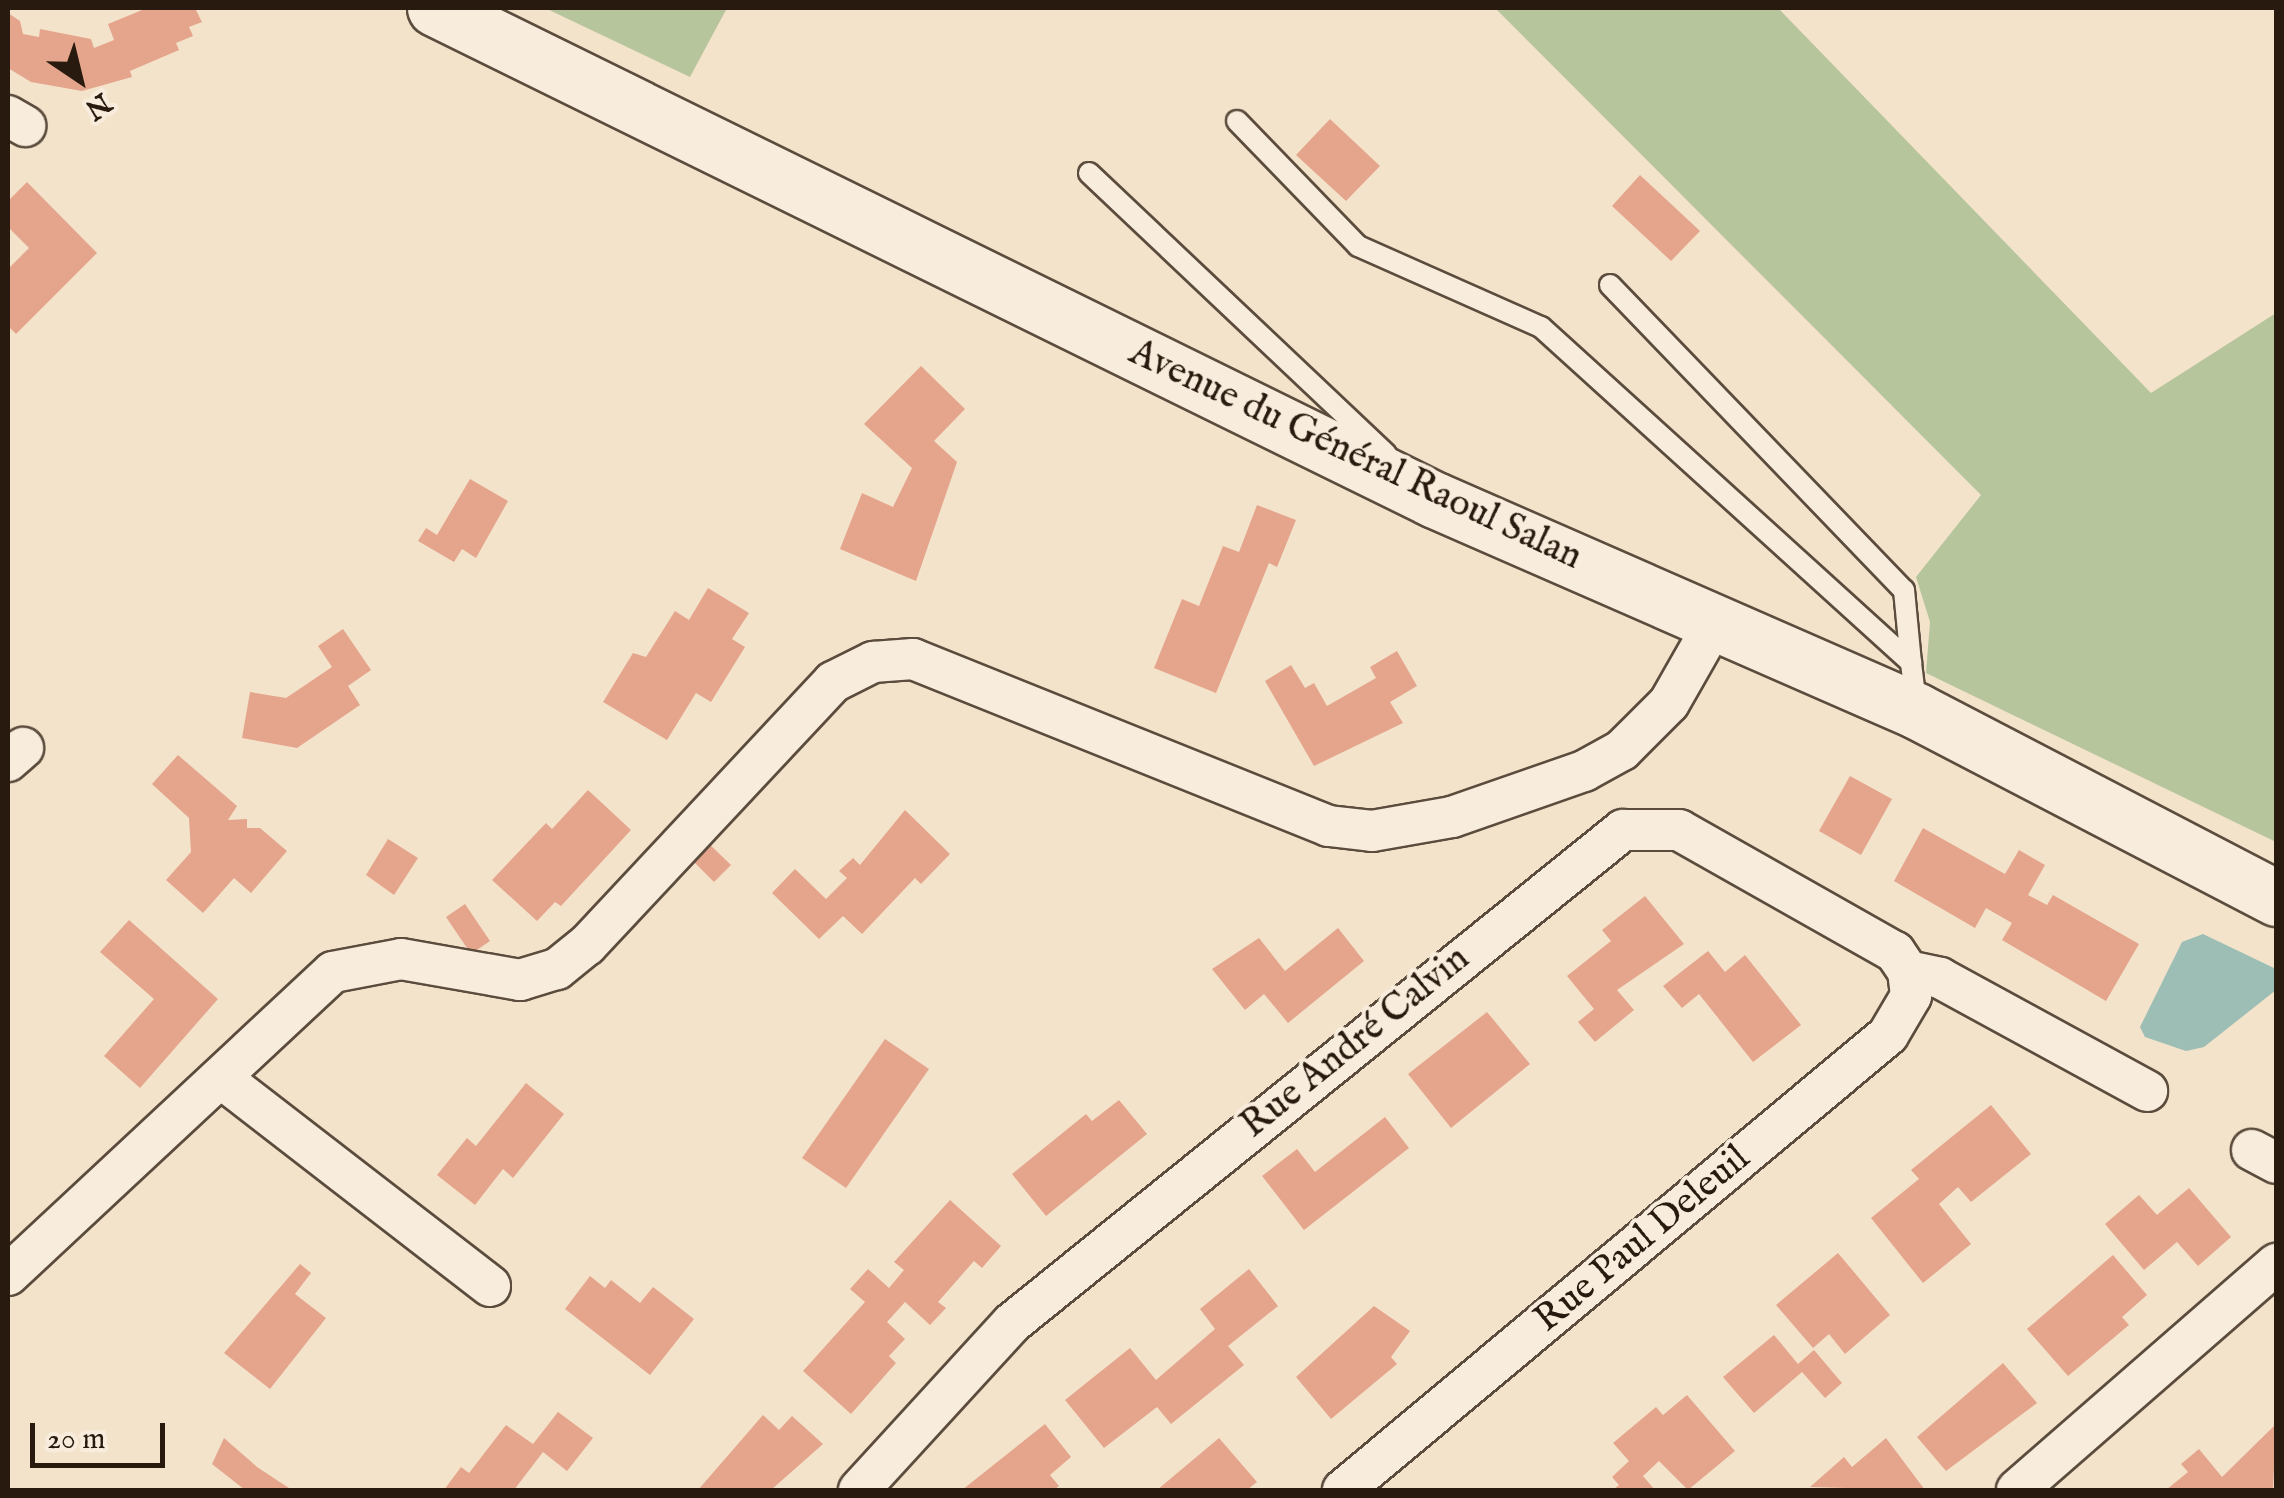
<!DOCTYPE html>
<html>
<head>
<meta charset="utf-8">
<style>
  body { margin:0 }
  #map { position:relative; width:2284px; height:1498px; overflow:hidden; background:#f4e3cb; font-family:"IM FELL English",serif }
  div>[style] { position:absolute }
  .green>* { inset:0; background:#b6c59c }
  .water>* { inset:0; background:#9cbeb4 }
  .building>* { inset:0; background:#e4a58c }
  .roads { filter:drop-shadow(2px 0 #5b4c3d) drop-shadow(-2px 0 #5b4c3d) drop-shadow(0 2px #5b4c3d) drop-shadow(0 -2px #5b4c3d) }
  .lane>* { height:20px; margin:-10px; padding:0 10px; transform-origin:10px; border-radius:10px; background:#f8eddd }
  .street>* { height:40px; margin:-20px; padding:0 20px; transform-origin:20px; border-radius:20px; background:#f8eddd }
  .secondary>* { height:55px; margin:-27.5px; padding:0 27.5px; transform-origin:27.5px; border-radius:27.5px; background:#f8eddd }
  span { translate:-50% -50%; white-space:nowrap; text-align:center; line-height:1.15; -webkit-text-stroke:8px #f8eddd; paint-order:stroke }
  .street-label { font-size:38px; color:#281a0e }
  .frame { position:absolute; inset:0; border:10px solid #281a0e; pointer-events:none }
  .north { position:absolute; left:30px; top:30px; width:100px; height:100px; -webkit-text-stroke:8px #f8eddd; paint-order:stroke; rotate:145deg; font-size:28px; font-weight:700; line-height:40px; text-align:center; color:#281a0e }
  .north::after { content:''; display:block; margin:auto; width:35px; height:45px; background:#281a0e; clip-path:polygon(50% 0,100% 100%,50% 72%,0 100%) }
  .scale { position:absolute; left:30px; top:1423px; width:135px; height:45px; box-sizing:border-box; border:5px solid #281a0e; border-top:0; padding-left:12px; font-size:30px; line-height:35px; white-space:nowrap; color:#281a0e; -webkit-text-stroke:8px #f8eddd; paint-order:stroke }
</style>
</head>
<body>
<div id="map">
  <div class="green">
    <div style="clip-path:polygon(545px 8px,727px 8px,690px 77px)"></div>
    <div style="clip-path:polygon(1495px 8px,1778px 8px,2151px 393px,2276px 313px,2276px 842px,1926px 673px,1930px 622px,1916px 577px,1981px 495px)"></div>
  </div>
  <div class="water">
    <div style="clip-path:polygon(2203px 934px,2276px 969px,2276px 990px,2204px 1047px,2186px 1051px,2145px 1037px,2140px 1027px,2182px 942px)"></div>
  </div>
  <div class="building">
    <div style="clip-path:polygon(147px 8px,195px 8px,202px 22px,189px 27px,193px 36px,176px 43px,179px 50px,130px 71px,132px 77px,82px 91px,31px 82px,8px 68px,8px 13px,20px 21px,23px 34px,39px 37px,40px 29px,91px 39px,94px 48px,114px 40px,108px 24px)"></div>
    <div style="clip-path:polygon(1330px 119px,1380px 166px,1346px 201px,1296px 155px)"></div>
    <div style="clip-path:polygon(1640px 175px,1700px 231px,1671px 261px,1612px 206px)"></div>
    <div style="clip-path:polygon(27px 182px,97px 253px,16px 334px,8px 326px,8px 269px,29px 248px,8px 227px,8px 201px)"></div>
    <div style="clip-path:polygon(921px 366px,965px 409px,934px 441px,957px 462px,916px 581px,840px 549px,862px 493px,893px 507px,912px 468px,864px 424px)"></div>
    <div style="clip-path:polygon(470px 479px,508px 501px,476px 558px,462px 549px,454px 562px,418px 541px,426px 528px,437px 535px)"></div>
    <div style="clip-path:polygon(1257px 505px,1296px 520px,1277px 567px,1269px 563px,1216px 693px,1154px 668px,1182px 599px,1199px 606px,1223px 546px,1239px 552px)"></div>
    <div style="clip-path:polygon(708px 588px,749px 613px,732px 639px,745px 647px,711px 702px,696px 693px,667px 740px,603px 702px,633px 653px,646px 657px,675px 611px,689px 620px)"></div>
    <div style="clip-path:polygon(343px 629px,371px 670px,348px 686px,360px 705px,297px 748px,242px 738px,250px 692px,286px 698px,332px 667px,318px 646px)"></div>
    <div style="clip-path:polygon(1397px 651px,1417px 686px,1390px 702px,1403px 723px,1314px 766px,1265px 681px,1291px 665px,1305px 688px,1314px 683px,1327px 706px,1376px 678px,1370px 667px)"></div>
    <div style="clip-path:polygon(178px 755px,237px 806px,228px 820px,247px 819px,247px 828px,260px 828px,287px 851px,251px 893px,234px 878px,203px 913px,166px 880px,191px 852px,189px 818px,152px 784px)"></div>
    <div style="clip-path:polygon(1850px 776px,1892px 799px,1861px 855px,1819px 831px)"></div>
    <div style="clip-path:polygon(588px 790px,631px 830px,561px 906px,555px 902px,537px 921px,492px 880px,546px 823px,552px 829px)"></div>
    <div style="clip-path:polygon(905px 810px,950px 854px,921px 884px,915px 878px,862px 934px,843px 916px,819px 939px,772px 893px,795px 869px,826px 899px,847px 878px,839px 871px,853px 858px,860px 865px)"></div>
    <div style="clip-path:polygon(1923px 828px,2005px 874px,2019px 850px,2045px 865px,2028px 895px,2047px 905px,2053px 895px,2139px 944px,2106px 1001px,2002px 940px,2012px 923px,1986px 908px,1975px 928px,1894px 881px)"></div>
    <div style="clip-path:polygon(703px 838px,731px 865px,714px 882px,688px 856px)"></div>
    <div style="clip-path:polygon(388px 839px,418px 858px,394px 895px,366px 875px)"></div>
    <div style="clip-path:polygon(1645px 896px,1684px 944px,1617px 990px,1634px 1010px,1595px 1042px,1578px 1022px,1594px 1009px,1567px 976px,1611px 941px,1602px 930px)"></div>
    <div style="clip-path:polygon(465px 904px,490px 941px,471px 954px,446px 917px)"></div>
    <div style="clip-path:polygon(129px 920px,218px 999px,140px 1088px,104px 1056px,154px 999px,100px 952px)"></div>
    <div style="clip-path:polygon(1338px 928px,1364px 961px,1288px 1023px,1264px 994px,1245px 1010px,1212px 969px,1259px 938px,1285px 971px)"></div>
    <div style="clip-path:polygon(1708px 951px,1725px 972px,1745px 955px,1801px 1025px,1753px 1062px,1699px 994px,1682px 1008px,1663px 986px)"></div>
    <div style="clip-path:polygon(1487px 1012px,1530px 1064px,1451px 1128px,1408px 1074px)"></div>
    <div style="clip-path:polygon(885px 1039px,929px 1069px,846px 1188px,802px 1158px)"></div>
    <div style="clip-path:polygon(526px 1083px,564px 1114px,513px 1178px,503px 1169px,475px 1205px,437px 1175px,467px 1138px,476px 1146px)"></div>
    <div style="clip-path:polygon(1119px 1100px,1147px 1134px,1046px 1216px,1012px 1174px,1086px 1114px,1092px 1121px)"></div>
    <div style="clip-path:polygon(1991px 1105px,2031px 1154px,1971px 1202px,1958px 1187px,1939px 1204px,1971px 1244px,1923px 1283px,1871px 1218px,1919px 1179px,1911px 1170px)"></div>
    <div style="clip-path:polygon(1385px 1117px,1409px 1148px,1304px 1230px,1262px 1176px,1297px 1149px,1315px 1172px)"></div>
    <div style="clip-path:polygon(2189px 1188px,2231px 1237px,2198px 1266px,2177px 1242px,2144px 1270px,2105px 1224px,2139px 1195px,2157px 1215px)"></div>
    <div style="clip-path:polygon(950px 1200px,1001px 1246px,982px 1268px,974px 1261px,938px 1302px,946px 1308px,930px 1325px,905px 1302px,887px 1322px,905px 1339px,889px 1356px,896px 1363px,851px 1414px,803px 1371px,865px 1302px,850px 1289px,868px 1269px,889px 1288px,904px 1270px,894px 1262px)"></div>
    <div style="clip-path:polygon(1838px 1253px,1890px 1315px,1845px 1354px,1829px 1334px,1813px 1348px,1776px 1305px)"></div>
    <div style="clip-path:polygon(2113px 1255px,2147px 1295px,2122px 1317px,2129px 1325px,2068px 1376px,2027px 1329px)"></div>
    <div style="clip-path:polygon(300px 1264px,311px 1273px,295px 1294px,326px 1318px,270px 1389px,224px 1353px)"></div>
    <div style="clip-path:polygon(1249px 1269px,1278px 1306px,1228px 1346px,1244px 1365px,1171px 1424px,1157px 1407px,1104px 1448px,1065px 1400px,1130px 1348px,1156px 1380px,1215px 1329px,1200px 1309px)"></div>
    <div style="clip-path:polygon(590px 1276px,605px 1288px,611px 1280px,640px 1303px,653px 1287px,694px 1319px,650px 1375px,565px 1309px)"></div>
    <div style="clip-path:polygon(1374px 1306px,1410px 1331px,1391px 1357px,1397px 1364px,1331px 1419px,1296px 1377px)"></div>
    <div style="clip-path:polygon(1774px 1335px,1798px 1364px,1814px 1350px,1842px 1383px,1825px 1398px,1802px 1372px,1754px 1413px,1723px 1377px)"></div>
    <div style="clip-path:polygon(2003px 1363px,2037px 1403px,1946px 1471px,1917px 1437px)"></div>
    <div style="clip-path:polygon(1687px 1395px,1735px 1451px,1688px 1490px,1659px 1461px,1643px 1476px,1655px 1490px,1613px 1490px,1619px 1485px,1612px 1477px,1629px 1461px,1613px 1443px,1656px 1407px,1663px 1415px)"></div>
    <div style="clip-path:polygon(558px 1412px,593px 1438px,567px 1471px,543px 1452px,514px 1490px,444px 1490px,461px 1467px,469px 1473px,506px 1425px,533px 1444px)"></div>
    <div style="clip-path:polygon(763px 1415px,779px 1430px,792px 1416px,823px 1444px,771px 1490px,698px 1490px)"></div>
    <div style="clip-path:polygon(1045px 1424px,1071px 1457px,1050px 1475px,1059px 1486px,1054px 1490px,962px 1490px)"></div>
    <div style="clip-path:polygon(2276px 1424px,2273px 1490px,2166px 1490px,2188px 1472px,2181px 1464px,2199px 1449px,2222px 1477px)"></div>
    <div style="clip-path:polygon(224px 1438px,257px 1467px,292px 1490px,245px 1490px,212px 1464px)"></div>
    <div style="clip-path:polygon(1219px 1438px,1257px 1482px,1247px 1490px,1157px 1490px)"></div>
    <div style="clip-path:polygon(1886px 1438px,1925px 1490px,1810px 1487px,1844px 1457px,1852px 1467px)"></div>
  </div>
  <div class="roads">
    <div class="lane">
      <div style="left:1237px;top:121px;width:174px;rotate:45.9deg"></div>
      <div style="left:1358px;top:246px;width:200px;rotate:23.9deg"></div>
      <div style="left:1541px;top:327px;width:500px;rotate:42.2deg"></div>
      <div style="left:1911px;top:663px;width:41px;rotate:83deg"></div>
      <div style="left:1089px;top:173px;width:409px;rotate:43.4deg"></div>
      <div style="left:1610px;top:285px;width:424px;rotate:46.1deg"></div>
      <div style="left:1904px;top:590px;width:73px;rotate:84.5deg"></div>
    </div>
    <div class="street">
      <div style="left:8px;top:116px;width:20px;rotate:30deg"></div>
      <div style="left:8px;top:761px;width:20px;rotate:-41deg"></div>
      <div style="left:1908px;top:971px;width:33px;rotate:12deg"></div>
      <div style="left:1940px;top:978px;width:236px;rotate:28.6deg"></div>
      <div style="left:221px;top:1078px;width:340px;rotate:37.7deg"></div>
      <div style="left:2252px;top:1150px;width:27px;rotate:28deg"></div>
      <div style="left:8px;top:1275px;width:444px;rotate:-43deg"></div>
      <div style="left:333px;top:972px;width:69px;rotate:-10.8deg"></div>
      <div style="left:401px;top:959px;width:121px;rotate:10deg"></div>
      <div style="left:520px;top:980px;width:39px;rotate:-17deg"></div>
      <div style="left:557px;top:969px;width:38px;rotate:-39deg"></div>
      <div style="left:587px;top:945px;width:360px;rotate:-46.9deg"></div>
      <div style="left:833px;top:682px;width:45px;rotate:-26.6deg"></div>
      <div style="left:873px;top:662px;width:40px;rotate:-4.3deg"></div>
      <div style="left:913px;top:659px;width:448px;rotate:21.9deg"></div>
      <div style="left:1329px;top:826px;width:43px;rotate:6.6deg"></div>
      <div style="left:1372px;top:831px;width:81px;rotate:-9.9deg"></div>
      <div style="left:1452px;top:817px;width:140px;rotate:-19.2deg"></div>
      <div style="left:1584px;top:771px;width:43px;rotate:-28.9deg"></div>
      <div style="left:1622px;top:750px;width:66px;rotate:-45deg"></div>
      <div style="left:1669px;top:703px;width:97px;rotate:-60.3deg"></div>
      <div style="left:859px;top:1490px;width:226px;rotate:-47.5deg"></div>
      <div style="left:1012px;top:1323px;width:785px;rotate:-38.9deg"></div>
      <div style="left:1623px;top:830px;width:56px"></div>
      <div style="left:1679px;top:830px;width:248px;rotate:29.5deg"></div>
      <div style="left:1895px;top:952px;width:23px;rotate:56deg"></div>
      <div style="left:1908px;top:971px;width:25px;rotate:83deg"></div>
      <div style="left:1911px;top:996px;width:45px;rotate:120.5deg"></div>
      <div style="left:1888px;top:1035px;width:710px;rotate:140.14deg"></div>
      <div style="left:2017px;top:1490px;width:344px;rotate:-41.1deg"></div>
    </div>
    <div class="secondary">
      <div style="left:435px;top:8px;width:1114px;rotate:26.2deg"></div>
      <div style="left:1435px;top:500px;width:526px;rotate:23.64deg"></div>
      <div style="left:1917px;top:711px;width:405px;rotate:27.5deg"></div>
    </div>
  </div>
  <div class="street-label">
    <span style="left:1355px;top:456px;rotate:25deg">Avenue du Général Raoul Salan</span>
    <span style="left:1356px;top:1043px;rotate:-39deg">Rue André Calvin</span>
    <span style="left:1643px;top:1240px;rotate:-40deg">Rue Paul Deleuil</span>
  </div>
  <div class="frame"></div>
  <div class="north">N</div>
  <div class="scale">20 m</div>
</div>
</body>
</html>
